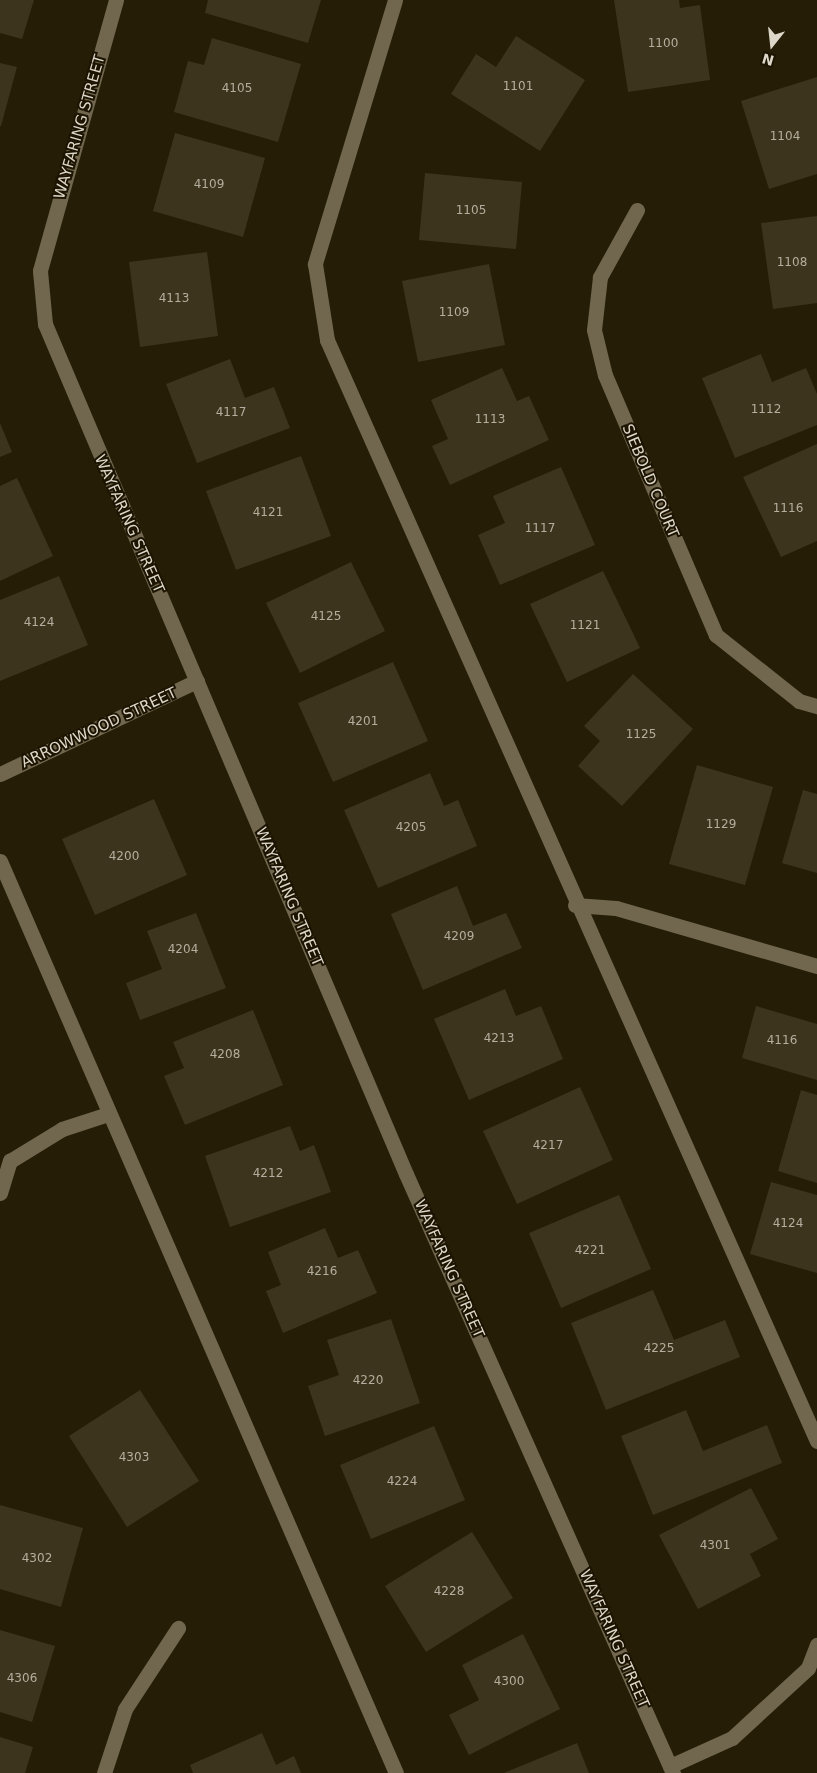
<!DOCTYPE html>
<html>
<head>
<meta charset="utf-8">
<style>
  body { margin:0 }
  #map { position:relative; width:817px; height:1773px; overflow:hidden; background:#251d06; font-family:"DejaVu Sans",sans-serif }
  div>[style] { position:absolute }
  .building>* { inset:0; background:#3d341d }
  .lane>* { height:15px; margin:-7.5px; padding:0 7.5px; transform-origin:7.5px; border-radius:7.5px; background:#71674f }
  .street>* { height:15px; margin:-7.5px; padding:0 7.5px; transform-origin:7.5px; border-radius:7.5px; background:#71674f }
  span { translate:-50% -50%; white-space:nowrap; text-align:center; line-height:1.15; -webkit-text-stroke:4px #1c1300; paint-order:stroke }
  .number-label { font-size:12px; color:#b4ae9e }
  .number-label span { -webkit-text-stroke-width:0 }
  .street-label { font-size:15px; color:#dcd7c9 }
  .north { position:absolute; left:747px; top:20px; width:50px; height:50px; -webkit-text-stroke:4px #1c1300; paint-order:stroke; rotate:196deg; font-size:14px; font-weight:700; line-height:20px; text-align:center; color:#dcd7c9 }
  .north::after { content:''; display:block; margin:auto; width:18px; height:22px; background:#dcd7c9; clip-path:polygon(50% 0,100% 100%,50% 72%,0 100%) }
</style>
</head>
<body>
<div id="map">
  <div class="building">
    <div style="clip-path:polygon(0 0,34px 0,22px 39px,0 33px)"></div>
    <div style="clip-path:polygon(208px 0,321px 0,308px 43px,205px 13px)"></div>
    <div style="clip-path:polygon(614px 0,679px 0,680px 8px,700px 5px,710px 80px,628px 92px)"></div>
    <div style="clip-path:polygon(516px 36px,585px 80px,540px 151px,451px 94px,476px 54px,496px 67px)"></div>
    <div style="clip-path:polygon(212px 38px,301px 64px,278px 142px,174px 112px,188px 61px,204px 65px)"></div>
    <div style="clip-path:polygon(0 63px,17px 67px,1px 126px,0 126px)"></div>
    <div style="clip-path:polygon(817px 77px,817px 174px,769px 189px,741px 101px)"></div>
    <div style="clip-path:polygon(175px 133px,265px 158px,243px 237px,153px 211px)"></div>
    <div style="clip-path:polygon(425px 173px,522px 182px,516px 249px,419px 240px)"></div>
    <div style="clip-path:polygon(817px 216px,817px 303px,773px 309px,761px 223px)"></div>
    <div style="clip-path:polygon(207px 252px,218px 336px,140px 347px,129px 262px)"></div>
    <div style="clip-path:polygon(489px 264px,505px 345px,418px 362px,402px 281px)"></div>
    <div style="clip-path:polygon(761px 354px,772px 382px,806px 368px,817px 394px,817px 425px,735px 458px,702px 378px)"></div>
    <div style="clip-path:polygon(230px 359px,245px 398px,274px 387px,290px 428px,197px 463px,166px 384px)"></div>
    <div style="clip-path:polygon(502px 368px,517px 401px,529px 396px,549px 440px,450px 485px,432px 446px,448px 439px,431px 400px)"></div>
    <div style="clip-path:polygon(0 423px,12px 452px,0 457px)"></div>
    <div style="clip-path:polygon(817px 444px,817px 541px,781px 557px,743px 477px)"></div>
    <div style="clip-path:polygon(301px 456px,331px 536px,236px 570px,206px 491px)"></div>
    <div style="clip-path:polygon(561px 467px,595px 545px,500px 585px,478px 535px,505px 523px,493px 496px)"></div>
    <div style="clip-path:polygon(17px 478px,53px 556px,0 581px,0 486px)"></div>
    <div style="clip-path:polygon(351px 562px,385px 631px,300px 673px,266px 603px)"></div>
    <div style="clip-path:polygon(603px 571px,640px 648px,567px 682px,530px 604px)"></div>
    <div style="clip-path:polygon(59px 576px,88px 645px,0 681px,0 600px)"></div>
    <div style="clip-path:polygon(393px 662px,428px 741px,333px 782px,298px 703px)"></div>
    <div style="clip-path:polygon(633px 674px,693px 729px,622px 806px,578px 766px,600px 741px,584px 726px)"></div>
    <div style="clip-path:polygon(697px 765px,773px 787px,745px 885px,669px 864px)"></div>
    <div style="clip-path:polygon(430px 773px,444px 806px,458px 800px,477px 846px,378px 888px,344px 810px)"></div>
    <div style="clip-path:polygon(803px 790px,817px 794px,817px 873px,782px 863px)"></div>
    <div style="clip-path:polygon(154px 799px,187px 875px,95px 915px,62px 839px)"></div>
    <div style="clip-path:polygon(457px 886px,473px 926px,506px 913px,522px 948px,423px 990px,391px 914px)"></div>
    <div style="clip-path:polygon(196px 913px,226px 988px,140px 1020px,126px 983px,162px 969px,147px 931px)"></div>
    <div style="clip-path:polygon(505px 989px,516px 1016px,541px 1006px,563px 1059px,469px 1100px,434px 1019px)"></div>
    <div style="clip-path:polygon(756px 1006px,817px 1024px,817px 1080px,742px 1058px)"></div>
    <div style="clip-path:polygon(253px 1010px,283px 1085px,185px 1125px,164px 1076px,184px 1068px,173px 1042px)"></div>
    <div style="clip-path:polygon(580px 1087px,613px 1160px,517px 1204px,483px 1131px)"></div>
    <div style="clip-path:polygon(801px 1090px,817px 1095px,817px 1183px,778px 1171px)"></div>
    <div style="clip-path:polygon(290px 1126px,300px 1151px,314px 1145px,331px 1192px,230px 1227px,205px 1156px)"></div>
    <div style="clip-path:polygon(771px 1182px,817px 1195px,817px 1273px,750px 1254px)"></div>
    <div style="clip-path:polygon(619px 1195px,651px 1269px,561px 1308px,529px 1233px)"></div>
    <div style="clip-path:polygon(325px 1228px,338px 1258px,358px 1250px,377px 1293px,283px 1333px,266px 1291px,281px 1285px,268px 1252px)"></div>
    <div style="clip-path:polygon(653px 1290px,674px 1340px,725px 1320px,740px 1357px,606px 1410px,571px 1323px)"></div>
    <div style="clip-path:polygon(391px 1319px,420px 1403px,325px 1436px,308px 1386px,339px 1375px,327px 1340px)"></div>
    <div style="clip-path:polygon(140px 1390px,199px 1481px,127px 1527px,69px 1436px)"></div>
    <div style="clip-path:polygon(686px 1410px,703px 1451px,767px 1425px,782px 1463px,653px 1515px,621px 1436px)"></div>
    <div style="clip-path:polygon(434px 1426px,465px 1500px,371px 1539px,340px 1465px)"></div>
    <div style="clip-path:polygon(751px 1488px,778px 1539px,750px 1554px,761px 1576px,698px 1609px,659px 1535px)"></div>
    <div style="clip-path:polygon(0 1505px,83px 1528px,61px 1607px,0 1589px)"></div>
    <div style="clip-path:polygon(472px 1532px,513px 1598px,426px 1652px,385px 1586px)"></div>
    <div style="clip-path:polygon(0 1630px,55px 1646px,32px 1722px,0 1712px)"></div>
    <div style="clip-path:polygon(523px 1634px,560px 1709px,469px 1755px,449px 1715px,479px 1700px,462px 1665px)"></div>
    <div style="clip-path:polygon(262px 1733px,276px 1765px,294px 1756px,301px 1773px,193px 1773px,190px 1765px)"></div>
    <div style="clip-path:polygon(0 1737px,33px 1747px,25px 1773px,0 1773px)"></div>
    <div style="clip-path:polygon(577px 1743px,589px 1773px,504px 1773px)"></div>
  </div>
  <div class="lane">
    <div style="left:395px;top:0;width:276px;rotate:106.9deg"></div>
    <div style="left:315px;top:264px;width:77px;rotate:81deg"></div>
    <div style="left:327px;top:340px;width:1205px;rotate:66.01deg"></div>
    <div style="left:0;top:861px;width:994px;rotate:66.53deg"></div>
    <div style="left:575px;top:905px;width:41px;rotate:4.2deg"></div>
    <div style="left:616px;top:908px;width:209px;rotate:16.1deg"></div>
    <div style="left:0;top:1193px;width:34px;rotate:-73deg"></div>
    <div style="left:10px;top:1161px;width:61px;rotate:-31.6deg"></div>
    <div style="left:62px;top:1129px;width:48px;rotate:-18.1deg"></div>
  </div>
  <div class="street">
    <div style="left:116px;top:0;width:281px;rotate:105.7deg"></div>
    <div style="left:40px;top:271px;width:53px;rotate:84.6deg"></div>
    <div style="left:45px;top:324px;width:923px;rotate:66.99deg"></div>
    <div style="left:406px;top:1174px;width:656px;rotate:65.98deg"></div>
    <div style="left:637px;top:210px;width:77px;rotate:118.9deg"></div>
    <div style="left:600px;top:277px;width:53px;rotate:96.5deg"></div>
    <div style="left:594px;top:330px;width:46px;rotate:76.3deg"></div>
    <div style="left:605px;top:375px;width:283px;rotate:66.9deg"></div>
    <div style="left:716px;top:635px;width:106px;rotate:38.5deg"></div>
    <div style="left:799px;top:701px;width:19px;rotate:16deg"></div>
    <div style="left:0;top:774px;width:218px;rotate:-25.3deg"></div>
    <div style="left:670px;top:1766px;width:68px;rotate:-24.3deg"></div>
    <div style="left:732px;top:1738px;width:103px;rotate:-42.6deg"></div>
    <div style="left:808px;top:1668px;width:25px;rotate:-69deg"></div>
    <div style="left:104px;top:1773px;width:67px;rotate:-71.8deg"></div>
    <div style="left:125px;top:1709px;width:97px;rotate:-56.8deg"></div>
  </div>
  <div class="number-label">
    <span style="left:663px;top:44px">1100</span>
    <span style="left:518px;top:87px">1101</span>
    <span style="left:237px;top:89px">4105</span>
    <span style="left:785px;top:137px">1104</span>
    <span style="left:209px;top:185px">4109</span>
    <span style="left:471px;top:211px">1105</span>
    <span style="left:792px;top:263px">1108</span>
    <span style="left:174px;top:299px">4113</span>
    <span style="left:454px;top:313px">1109</span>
    <span style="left:766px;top:410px">1112</span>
    <span style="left:231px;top:413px">4117</span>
    <span style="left:490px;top:420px">1113</span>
    <span style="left:788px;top:509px">1116</span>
    <span style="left:268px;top:513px">4121</span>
    <span style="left:540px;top:529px">1117</span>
    <span style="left:326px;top:617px">4125</span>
    <span style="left:39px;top:623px">4124</span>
    <span style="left:585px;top:626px">1121</span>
    <span style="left:363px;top:722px">4201</span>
    <span style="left:641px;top:735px">1125</span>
    <span style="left:721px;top:825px">1129</span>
    <span style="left:411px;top:828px">4205</span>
    <span style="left:124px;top:857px">4200</span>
    <span style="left:459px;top:937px">4209</span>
    <span style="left:183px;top:950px">4204</span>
    <span style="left:499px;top:1039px">4213</span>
    <span style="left:782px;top:1041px">4116</span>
    <span style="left:225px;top:1055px">4208</span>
    <span style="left:548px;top:1146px">4217</span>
    <span style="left:268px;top:1174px">4212</span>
    <span style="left:788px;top:1224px">4124</span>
    <span style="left:590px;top:1251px">4221</span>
    <span style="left:322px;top:1272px">4216</span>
    <span style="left:659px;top:1349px">4225</span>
    <span style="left:368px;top:1381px">4220</span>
    <span style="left:134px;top:1458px">4303</span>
    <span style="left:402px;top:1482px">4224</span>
    <span style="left:715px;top:1546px">4301</span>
    <span style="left:37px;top:1559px">4302</span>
    <span style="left:449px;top:1592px">4228</span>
    <span style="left:22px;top:1679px">4306</span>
    <span style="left:509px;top:1682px">4300</span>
  </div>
  <div class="street-label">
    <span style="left:80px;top:127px;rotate:-74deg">WAYFARING STREET</span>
    <span style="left:650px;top:481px;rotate:67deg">SIEBOLD COURT</span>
    <span style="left:129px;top:524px;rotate:66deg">WAYFARING STREET</span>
    <span style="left:99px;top:728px;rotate:-25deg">ARROWWOOD STREET</span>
    <span style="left:289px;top:897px;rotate:67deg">WAYFARING STREET</span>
    <span style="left:449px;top:1269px;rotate:66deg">WAYFARING STREET</span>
    <span style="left:614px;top:1639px;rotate:66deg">WAYFARING STREET</span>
  </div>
  <div class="north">N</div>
</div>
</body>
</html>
